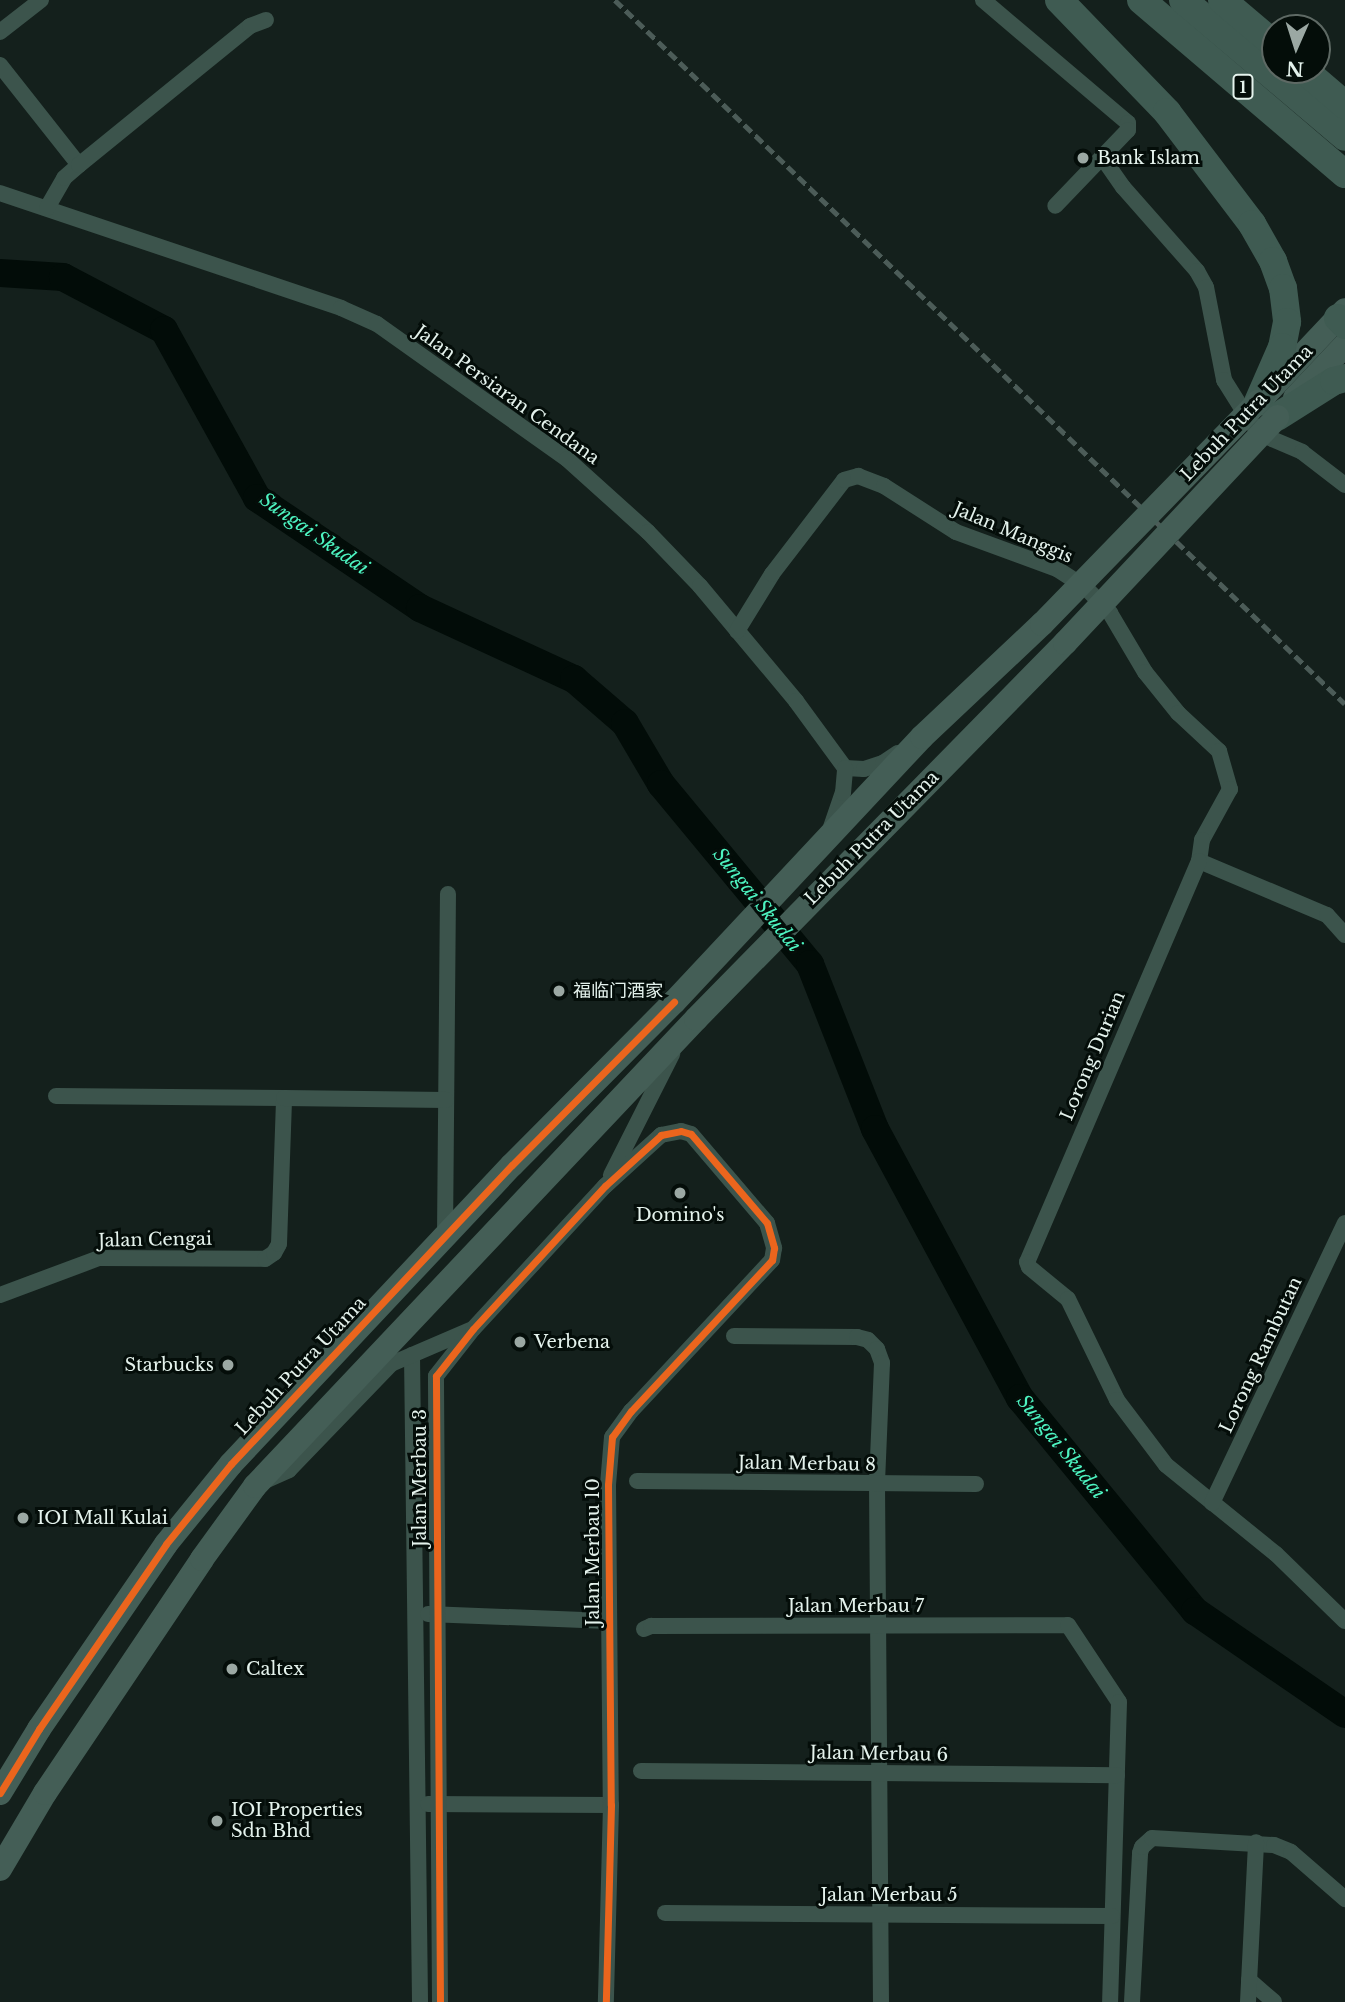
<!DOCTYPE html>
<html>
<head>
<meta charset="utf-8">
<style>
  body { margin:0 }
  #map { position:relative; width:1345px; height:2002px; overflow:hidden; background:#14201c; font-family:"Libre Baskerville","Noto Sans SC",serif }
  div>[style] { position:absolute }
  .river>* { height:28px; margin:-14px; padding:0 14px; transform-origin:14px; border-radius:14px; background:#020c08 }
  .street>* { height:16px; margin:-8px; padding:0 8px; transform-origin:8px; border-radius:8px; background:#3c544c }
  .primary>* { height:24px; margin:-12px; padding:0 12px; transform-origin:12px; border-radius:12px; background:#445e56 }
  .highway>* { height:28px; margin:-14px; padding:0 14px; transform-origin:14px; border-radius:14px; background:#3f5b52 }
  .rail>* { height:4.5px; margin-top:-2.25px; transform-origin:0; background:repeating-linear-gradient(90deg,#4c5c58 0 10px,transparent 0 15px) }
  .primary-bridge>* { height:24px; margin:-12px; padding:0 12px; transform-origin:12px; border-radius:12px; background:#445e56 }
  .cycleway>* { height:7px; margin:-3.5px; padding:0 3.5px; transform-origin:3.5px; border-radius:3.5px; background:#eb651d }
  .dots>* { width:19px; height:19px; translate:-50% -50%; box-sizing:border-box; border:4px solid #040d09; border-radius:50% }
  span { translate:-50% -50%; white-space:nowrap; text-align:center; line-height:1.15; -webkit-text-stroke:6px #040d09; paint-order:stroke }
  .shield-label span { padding:2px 5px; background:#040d09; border:2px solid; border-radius:5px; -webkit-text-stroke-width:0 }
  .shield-label { font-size:16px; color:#e4f2ec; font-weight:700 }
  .poi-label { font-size:18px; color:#e4f2ec }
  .left { translate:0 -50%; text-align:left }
  .right { translate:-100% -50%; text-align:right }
  .street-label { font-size:18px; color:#e4f2ec }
  .water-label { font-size:19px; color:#4df3c0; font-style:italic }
  .north { position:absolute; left:1261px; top:14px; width:70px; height:70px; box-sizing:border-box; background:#040d09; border:2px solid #5e6964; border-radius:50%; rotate:183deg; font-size:19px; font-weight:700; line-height:28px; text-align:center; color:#e4f2ec }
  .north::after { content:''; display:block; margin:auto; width:24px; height:32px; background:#9ba8a3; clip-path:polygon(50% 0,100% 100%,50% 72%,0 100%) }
</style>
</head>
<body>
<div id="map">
  <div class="river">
    <div style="left:0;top:273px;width:63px;rotate:3.6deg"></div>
    <div style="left:63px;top:277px;width:114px;rotate:27.7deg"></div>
    <div style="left:164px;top:330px;width:192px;rotate:61deg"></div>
    <div style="left:257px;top:498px;width:197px;rotate:34deg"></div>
    <div style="left:420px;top:608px;width:170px;rotate:24.8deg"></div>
    <div style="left:574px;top:679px;width:67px;rotate:40.8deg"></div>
    <div style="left:625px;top:723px;width:71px;rotate:59.5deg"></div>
    <div style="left:661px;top:784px;width:234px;rotate:50.4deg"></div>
    <div style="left:810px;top:964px;width:177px;rotate:68.5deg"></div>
    <div style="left:875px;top:1129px;width:306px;rotate:61.7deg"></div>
    <div style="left:1020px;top:1398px;width:276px;rotate:50.6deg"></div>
    <div style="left:1195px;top:1611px;width:182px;rotate:34.5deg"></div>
  </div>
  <div class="street">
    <div style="left:983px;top:0;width:190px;rotate:40.3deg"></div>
    <div style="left:1128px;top:123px;width:7px;rotate:90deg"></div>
    <div style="left:1128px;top:130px;width:105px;rotate:133.8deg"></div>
    <div style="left:0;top:32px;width:52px;rotate:-38deg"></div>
    <div style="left:0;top:65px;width:127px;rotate:51.7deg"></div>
    <div style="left:1102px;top:157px;width:37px;rotate:55deg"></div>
    <div style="left:1123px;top:187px;width:112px;rotate:48.6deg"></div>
    <div style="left:1197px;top:271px;width:18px;rotate:61deg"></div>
    <div style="left:1206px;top:287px;width:95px;rotate:79deg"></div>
    <div style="left:1224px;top:380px;width:51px;rotate:57.9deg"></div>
    <div style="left:1251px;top:423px;width:26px;rotate:37deg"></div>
    <div style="left:1272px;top:439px;width:33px;rotate:23deg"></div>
    <div style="left:1302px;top:452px;width:54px;rotate:37.5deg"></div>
    <div style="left:0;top:193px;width:360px;rotate:18.6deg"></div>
    <div style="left:341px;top:308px;width:39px;rotate:24deg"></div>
    <div style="left:377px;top:324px;width:233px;rotate:35.4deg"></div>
    <div style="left:567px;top:459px;width:109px;rotate:42deg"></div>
    <div style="left:648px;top:532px;width:75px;rotate:46.1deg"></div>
    <div style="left:700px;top:586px;width:150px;rotate:50.1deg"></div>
    <div style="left:796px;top:701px;width:83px;rotate:53.8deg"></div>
    <div style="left:47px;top:208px;width:34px;rotate:-60deg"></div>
    <div style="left:64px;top:178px;width:20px;rotate:-41deg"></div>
    <div style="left:79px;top:165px;width:220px;rotate:-39.1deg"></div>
    <div style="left:250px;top:26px;width:17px;rotate:-21deg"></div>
    <div style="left:737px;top:631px;width:67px;rotate:-58.4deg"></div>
    <div style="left:772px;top:574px;width:118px;rotate:-52.5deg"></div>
    <div style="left:844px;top:480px;width:15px;rotate:-16deg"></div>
    <div style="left:858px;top:476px;width:28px;rotate:21deg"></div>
    <div style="left:884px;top:486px;width:85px;rotate:32.6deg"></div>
    <div style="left:956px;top:532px;width:108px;rotate:20.1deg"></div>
    <div style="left:1057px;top:569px;width:35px;rotate:33deg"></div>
    <div style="left:1086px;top:588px;width:35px;rotate:46deg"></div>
    <div style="left:1110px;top:613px;width:69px;rotate:59.3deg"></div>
    <div style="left:1145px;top:672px;width:53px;rotate:51.2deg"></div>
    <div style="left:1178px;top:713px;width:56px;rotate:42.8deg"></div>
    <div style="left:1219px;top:751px;width:40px;rotate:74deg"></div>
    <div style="left:1230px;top:789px;width:58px;rotate:118.8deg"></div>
    <div style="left:1202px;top:840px;width:21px;rotate:98deg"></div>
    <div style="left:1199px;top:861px;width:139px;rotate:22.9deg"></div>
    <div style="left:1327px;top:915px;width:27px;rotate:48deg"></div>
    <div style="left:845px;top:768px;width:19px;rotate:3deg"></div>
    <div style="left:864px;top:769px;width:20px;rotate:-18deg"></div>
    <div style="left:883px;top:763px;width:18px;rotate:-34deg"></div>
    <div style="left:831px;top:827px;width:36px;rotate:-71deg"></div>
    <div style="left:843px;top:793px;width:25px;rotate:-85deg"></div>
    <div style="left:1199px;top:861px;width:436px;rotate:113.2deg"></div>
    <div style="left:1027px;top:1262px;width:5px;rotate:68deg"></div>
    <div style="left:1029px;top:1267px;width:50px;rotate:39.4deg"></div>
    <div style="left:1068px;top:1299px;width:112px;rotate:64.1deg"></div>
    <div style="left:1117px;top:1400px;width:81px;rotate:53deg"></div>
    <div style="left:1166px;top:1465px;width:141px;rotate:39deg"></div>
    <div style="left:1276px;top:1554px;width:96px;rotate:44.2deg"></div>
    <div style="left:56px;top:1096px;width:228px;rotate:0.5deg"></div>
    <div style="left:611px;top:1175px;width:136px;rotate:-63.2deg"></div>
    <div style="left:445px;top:1235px;width:341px;rotate:-89.5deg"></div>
    <div style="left:0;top:1295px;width:106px;rotate:-20.5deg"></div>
    <div style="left:99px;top:1258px;width:166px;rotate:0.3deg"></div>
    <div style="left:265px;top:1259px;width:11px;rotate:-34deg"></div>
    <div style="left:274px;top:1253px;width:10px;rotate:-61deg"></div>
    <div style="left:279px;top:1244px;width:146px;rotate:-88deg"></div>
    <div style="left:284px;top:1098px;width:162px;rotate:0.7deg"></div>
    <div style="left:734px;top:1336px;width:123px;rotate:0.5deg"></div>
    <div style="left:857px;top:1337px;width:11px;rotate:15deg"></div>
    <div style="left:868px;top:1340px;width:13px;rotate:45deg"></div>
    <div style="left:877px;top:1349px;width:15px;rotate:70deg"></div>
    <div style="left:882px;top:1363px;width:121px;rotate:92.4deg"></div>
    <div style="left:877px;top:1484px;width:518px;rotate:89.56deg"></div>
    <div style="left:412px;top:1355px;width:647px;rotate:89.29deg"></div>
    <div style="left:267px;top:1480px;width:24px;rotate:-24deg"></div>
    <div style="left:289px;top:1470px;width:147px;rotate:-46.1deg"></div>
    <div style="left:391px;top:1364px;width:86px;rotate:-23.3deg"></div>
    <div style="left:637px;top:1481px;width:339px;rotate:0.5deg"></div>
    <div style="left:1212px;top:1503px;width:310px;rotate:-64.6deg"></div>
    <div style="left:428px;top:1614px;width:180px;rotate:2.2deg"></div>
    <div style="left:644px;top:1629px;width:8px;rotate:-23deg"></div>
    <div style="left:651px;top:1626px;width:417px;rotate:-0.1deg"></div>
    <div style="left:1068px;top:1625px;width:92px;rotate:56.5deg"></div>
    <div style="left:1119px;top:1702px;width:300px;rotate:91.7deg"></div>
    <div style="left:641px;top:1771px;width:476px;rotate:0.5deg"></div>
    <div style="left:428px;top:1804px;width:183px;rotate:0.3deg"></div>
    <div style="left:665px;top:1913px;width:447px;rotate:0.4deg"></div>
    <div style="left:1249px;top:1980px;width:33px;rotate:41deg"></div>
    <div style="left:440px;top:2002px;width:626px;rotate:-90.37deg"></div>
    <div style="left:436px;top:1376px;width:60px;rotate:-51.8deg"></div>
    <div style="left:473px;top:1329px;width:195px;rotate:-47.3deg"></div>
    <div style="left:605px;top:1186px;width:76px;rotate:-42.3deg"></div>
    <div style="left:661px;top:1135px;width:20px;rotate:-11deg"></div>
    <div style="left:681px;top:1131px;width:10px;rotate:17deg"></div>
    <div style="left:691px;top:1134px;width:117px;rotate:49.5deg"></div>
    <div style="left:767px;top:1223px;width:26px;rotate:74deg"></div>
    <div style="left:774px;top:1248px;width:12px;rotate:99deg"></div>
    <div style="left:772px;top:1260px;width:207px;rotate:133deg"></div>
    <div style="left:631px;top:1411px;width:32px;rotate:126deg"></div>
    <div style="left:612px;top:1437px;width:48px;rotate:94.8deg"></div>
    <div style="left:608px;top:1485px;width:320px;rotate:89.5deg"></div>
    <div style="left:611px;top:1805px;width:197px;rotate:91.5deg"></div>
    <div style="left:1132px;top:2002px;width:149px;rotate:-86.9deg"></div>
    <div style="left:1140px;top:1853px;width:6px;rotate:-72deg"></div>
    <div style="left:1142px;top:1847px;width:13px;rotate:-42deg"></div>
    <div style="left:1152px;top:1838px;width:122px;rotate:3.3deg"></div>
    <div style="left:1274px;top:1845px;width:18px;rotate:22deg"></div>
    <div style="left:1291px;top:1852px;width:72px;rotate:41deg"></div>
    <div style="left:1248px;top:2002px;width:160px;rotate:-87.1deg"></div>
  </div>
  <div class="primary">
    <div style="left:1264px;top:396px;width:118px;rotate:-46.7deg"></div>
    <div style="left:1295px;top:398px;width:73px;rotate:-46.7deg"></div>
    <div style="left:0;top:1793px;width:75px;rotate:-58.6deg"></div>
    <div style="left:39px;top:1729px;width:224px;rotate:-55.5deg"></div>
    <div style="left:166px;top:1544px;width:103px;rotate:-50.9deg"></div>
    <div style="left:231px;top:1464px;width:410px;rotate:-46.8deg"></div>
    <div style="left:512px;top:1165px;width:230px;rotate:-45.2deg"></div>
    <div style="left:674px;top:1002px;width:363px;rotate:-46.9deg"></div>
    <div style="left:922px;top:737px;width:165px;rotate:-43.3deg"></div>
    <div style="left:0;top:1869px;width:88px;rotate:-59.4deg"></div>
    <div style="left:45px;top:1793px;width:282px;rotate:-56.1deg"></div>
    <div style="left:202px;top:1559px;width:90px;rotate:-54deg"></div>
    <div style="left:255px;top:1486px;width:642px;rotate:-46.64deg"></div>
    <div style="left:696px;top:1019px;width:527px;rotate:-45.54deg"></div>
  </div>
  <div class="highway">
    <div style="left:1059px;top:0;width:156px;rotate:46deg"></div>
    <div style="left:1167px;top:112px;width:141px;rotate:52.8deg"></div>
    <div style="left:1252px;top:224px;width:43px;rotate:60.4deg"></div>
    <div style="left:1273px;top:261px;width:29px;rotate:70deg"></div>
    <div style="left:1283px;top:288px;width:34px;rotate:83deg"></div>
    <div style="left:1287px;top:322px;width:25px;rotate:101deg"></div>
    <div style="left:1282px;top:347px;width:60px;rotate:113.6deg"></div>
    <div style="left:1141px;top:0;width:268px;rotate:40.5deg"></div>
    <div style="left:1183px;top:0;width:212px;rotate:40.2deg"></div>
    <div style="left:1222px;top:0;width:70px;rotate:40.3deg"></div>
    <div style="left:1304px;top:70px;width:54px;rotate:40.5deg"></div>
    <div style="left:1338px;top:318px;width:10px;rotate:45deg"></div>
    <div style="left:1277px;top:417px;width:67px;rotate:-32.3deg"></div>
    <div style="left:1334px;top:381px;width:11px;rotate:-15deg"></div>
  </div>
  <div class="rail">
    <div style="left:615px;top:0;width:1014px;rotate:43.96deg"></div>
  </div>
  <div class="primary-bridge">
    <div style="left:1042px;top:624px;width:310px;rotate:-45.8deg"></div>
    <div style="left:1065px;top:643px;width:310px;rotate:-46.8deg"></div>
  </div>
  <div class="cycleway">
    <div style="left:0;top:1793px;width:75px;rotate:-58.6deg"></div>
    <div style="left:39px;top:1729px;width:224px;rotate:-55.5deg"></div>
    <div style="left:166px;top:1544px;width:103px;rotate:-50.9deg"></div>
    <div style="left:231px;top:1464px;width:410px;rotate:-46.8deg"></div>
    <div style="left:512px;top:1165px;width:230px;rotate:-45.2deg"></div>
    <div style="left:440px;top:2002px;width:626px;rotate:-90.37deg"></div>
    <div style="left:436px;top:1376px;width:60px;rotate:-51.8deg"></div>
    <div style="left:473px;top:1329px;width:195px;rotate:-47.3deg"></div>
    <div style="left:605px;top:1186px;width:76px;rotate:-42.3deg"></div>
    <div style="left:661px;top:1135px;width:20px;rotate:-11deg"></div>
    <div style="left:681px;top:1131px;width:10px;rotate:17deg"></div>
    <div style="left:691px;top:1134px;width:117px;rotate:49.5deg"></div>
    <div style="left:767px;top:1223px;width:26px;rotate:74deg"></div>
    <div style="left:774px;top:1248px;width:12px;rotate:99deg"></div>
    <div style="left:772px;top:1260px;width:207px;rotate:133deg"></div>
    <div style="left:631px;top:1411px;width:32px;rotate:126deg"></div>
    <div style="left:612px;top:1437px;width:48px;rotate:94.8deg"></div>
    <div style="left:608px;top:1485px;width:320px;rotate:89.5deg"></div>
    <div style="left:611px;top:1805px;width:197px;rotate:91.5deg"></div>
  </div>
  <div class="dots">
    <div style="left:1083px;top:158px;background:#9ba8a3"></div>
    <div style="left:559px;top:991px;background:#9ba8a3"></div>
    <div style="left:680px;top:1193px;background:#9ba8a3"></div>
    <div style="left:520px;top:1342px;background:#9ba8a3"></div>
    <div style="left:228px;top:1365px;background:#9ba8a3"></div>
    <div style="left:23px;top:1518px;background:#9ba8a3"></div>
    <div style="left:232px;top:1669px;background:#9ba8a3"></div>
    <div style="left:217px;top:1821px;background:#9ba8a3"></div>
  </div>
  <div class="shield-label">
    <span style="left:1243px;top:87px">1</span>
  </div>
  <div class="poi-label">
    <span class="left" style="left:1097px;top:158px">Bank Islam</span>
    <span class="left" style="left:573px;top:991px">福临门酒家</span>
    <span style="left:680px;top:1215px">Domino's</span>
    <span class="left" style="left:534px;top:1342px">Verbena</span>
    <span class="right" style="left:214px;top:1365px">Starbucks</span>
    <span class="left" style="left:37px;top:1518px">IOI Mall Kulai</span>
    <span class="left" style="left:246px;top:1669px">Caltex</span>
    <span class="left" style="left:231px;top:1821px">IOI Properties<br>Sdn Bhd</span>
  </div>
  <div class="street-label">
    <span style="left:507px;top:395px;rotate:36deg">Jalan Persiaran Cendana</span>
    <span style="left:1247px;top:413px;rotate:-46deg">Lebuh Putra Utama</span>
    <span style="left:1013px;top:533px;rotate:23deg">Jalan Manggis</span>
    <span style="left:872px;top:838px;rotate:-45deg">Lebuh Putra Utama</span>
    <span style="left:1093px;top:1056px;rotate:-67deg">Lorong Durian</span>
    <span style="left:155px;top:1240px;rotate:-1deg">Jalan Cengai</span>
    <span style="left:1261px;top:1355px;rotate:-65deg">Lorong Rambutan</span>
    <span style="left:301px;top:1366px;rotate:-47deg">Lebuh Putra Utama</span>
    <span style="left:807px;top:1464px;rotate:1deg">Jalan Merbau 8</span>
    <span style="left:420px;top:1478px;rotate:-90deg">Jalan Merbau 3</span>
    <span style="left:593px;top:1552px;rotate:-90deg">Jalan Merbau 10</span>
    <span style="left:856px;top:1606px">Jalan Merbau 7</span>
    <span style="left:879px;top:1754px;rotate:1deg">Jalan Merbau 6</span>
    <span style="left:889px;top:1895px">Jalan Merbau 5</span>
  </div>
  <div class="water-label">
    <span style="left:314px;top:534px;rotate:35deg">Sungai Skudai</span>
    <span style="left:757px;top:900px;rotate:51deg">Sungai Skudai</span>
    <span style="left:1061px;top:1447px;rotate:51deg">Sungai Skudai</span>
  </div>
  <div class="north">N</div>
</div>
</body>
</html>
